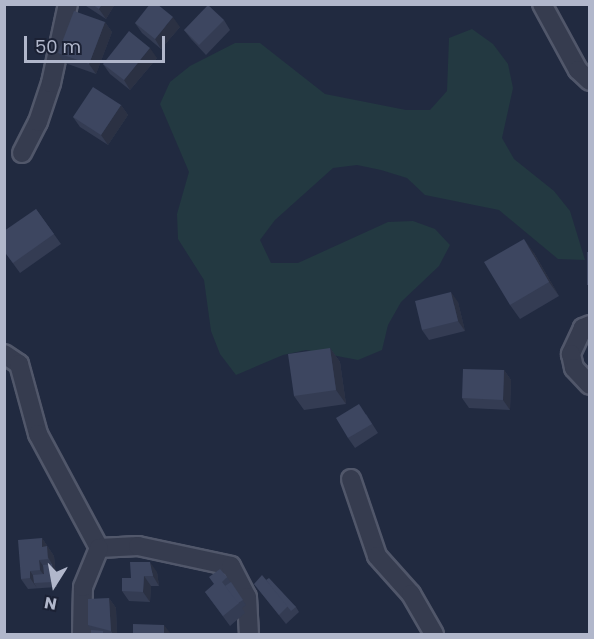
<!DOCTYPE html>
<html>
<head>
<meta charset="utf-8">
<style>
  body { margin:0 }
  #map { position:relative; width:594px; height:639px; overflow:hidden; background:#212a40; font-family:Poppins,sans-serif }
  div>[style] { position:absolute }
  .green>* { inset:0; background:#233941 }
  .roads { filter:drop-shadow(2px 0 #51576a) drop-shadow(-2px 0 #51576a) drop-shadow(0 2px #51576a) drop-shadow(0 -2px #51576a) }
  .street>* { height:18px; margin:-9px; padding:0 9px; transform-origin:9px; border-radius:9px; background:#363c4f }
  .wall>* { inset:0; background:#343c53 }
  .shaded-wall>* { inset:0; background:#2b3143 }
  .building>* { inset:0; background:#3d4660 }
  span { translate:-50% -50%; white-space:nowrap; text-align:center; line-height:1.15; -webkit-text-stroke:4.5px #1b2134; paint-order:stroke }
  .frame { position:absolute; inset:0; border:6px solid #b1b7cb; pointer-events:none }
  .north { position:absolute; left:24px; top:555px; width:60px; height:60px; -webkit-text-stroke:4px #1b2134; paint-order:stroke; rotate:191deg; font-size:16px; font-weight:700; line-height:24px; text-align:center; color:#b1b7cb }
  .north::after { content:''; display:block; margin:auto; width:21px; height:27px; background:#b1b7cb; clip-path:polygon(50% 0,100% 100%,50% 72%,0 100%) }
  .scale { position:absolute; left:24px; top:36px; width:141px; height:27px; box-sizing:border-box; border:3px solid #b1b7cb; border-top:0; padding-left:8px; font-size:18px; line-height:21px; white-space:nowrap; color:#b1b7cb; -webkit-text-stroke:4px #1b2134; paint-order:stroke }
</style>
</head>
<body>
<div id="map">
  <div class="green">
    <div style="clip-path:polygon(472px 29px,493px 44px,508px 64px,513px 88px,502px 138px,514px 159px,554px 191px,570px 211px,585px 260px,558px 259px,499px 210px,425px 195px,407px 178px,381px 170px,357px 165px,333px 168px,275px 220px,260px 240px,271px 263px,298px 263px,388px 222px,413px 221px,435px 229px,450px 245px,439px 266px,401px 302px,388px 325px,382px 350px,358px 360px,306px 350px,283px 355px,236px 375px,220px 354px,211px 331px,204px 280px,178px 239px,177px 214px,189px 172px,160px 104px,170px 82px,190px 66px,235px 43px,260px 43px,325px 94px,406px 110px,430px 110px,447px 91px,449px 38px)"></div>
  </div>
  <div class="roads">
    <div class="street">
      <div style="left:542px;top:4px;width:75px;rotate:61.4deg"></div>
      <div style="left:578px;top:70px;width:16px;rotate:43deg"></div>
      <div style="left:22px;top:153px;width:35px;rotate:-63deg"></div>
      <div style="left:38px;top:122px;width:41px;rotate:-71.6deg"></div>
      <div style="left:51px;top:83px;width:81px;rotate:-77.9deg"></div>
      <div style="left:590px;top:325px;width:8px;rotate:157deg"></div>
      <div style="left:583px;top:328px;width:29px;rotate:115deg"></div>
      <div style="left:571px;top:354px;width:14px;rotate:78deg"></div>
      <div style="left:574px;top:368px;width:23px;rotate:47deg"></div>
      <div style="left:4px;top:354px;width:18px;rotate:34deg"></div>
      <div style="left:19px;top:364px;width:73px;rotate:74.8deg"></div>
      <div style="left:38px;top:434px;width:129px;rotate:61.8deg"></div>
      <div style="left:99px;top:548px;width:39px;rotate:-3deg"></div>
      <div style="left:138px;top:546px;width:95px;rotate:12.1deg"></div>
      <div style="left:231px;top:566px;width:35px;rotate:63deg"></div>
      <div style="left:247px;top:597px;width:37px;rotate:87deg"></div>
      <div style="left:351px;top:479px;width:81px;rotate:71.3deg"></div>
      <div style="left:377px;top:556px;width:51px;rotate:48.2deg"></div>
      <div style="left:411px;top:594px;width:46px;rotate:60.1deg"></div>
      <div style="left:82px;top:634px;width:47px;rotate:-88.8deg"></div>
      <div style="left:83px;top:587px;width:42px;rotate:-67.7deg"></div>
    </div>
  </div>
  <div class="wall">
    <div style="clip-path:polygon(83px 4px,115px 4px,106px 19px)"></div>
    <div style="clip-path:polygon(224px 20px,230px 30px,206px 55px,191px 39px,184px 30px)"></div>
    <div style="clip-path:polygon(105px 22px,112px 32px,96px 74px,65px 63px,58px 53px)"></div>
    <div style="clip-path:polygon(135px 23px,180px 27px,161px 49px,142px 33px)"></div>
    <div style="clip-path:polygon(157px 58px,130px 90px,110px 74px,103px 64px)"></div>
    <div style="clip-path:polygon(121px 105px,128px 115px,108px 145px,80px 127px,73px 117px)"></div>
    <div style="clip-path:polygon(36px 209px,61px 244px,20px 273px,4px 251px)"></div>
    <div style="clip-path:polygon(534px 253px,559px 296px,520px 319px,510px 305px)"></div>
    <div style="clip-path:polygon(458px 302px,465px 331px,429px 340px,422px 330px)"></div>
    <div style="clip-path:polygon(330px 348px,340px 362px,346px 404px,304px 410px,294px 396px)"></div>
    <div style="clip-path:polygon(504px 370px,511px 380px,510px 410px,469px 408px,462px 398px)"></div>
    <div style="clip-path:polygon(366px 414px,378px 433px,355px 448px,348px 438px)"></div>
    <div style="clip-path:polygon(42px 538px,54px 556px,57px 587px,28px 589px,21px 579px)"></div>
    <div style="clip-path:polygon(157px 572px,159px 586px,151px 586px,150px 602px,129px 601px,122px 591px,131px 578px)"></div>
    <div style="clip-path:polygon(227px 577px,246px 605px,242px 608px,245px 613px,230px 626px,205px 592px,214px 584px)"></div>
    <div style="clip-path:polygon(266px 580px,296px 607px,299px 612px,286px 624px,254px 584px)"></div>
    <div style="clip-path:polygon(109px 598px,116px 608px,117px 634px,91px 634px,91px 630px,88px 625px)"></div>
  </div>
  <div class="shaded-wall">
    <div style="clip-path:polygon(102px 4px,115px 4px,106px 19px,99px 9px)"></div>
    <div style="clip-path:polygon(173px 17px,180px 27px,161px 49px,155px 39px)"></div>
    <div style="clip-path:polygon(105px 22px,112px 32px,96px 74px,89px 64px)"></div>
    <div style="clip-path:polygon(150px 48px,157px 58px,130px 90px,124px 80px)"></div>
    <div style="clip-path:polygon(121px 105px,128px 115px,108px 145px,101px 135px)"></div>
    <div style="clip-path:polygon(524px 239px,534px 253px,559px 296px,549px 282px)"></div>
    <div style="clip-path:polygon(451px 292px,458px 302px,465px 331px,458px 321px)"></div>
    <div style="clip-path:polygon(330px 348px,340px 362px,346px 404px,336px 390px)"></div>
    <div style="clip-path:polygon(504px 370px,511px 380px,510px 410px,503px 400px)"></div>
    <div style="clip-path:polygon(42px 538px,54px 556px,57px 587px,54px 582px,52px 564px,42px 547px)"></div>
    <div style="clip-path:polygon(39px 560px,46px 570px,47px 579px,40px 570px)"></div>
    <div style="clip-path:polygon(150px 562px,157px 572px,159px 586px,153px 576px)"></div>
    <div style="clip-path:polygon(30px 571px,37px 581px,34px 583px,37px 588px,30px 578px)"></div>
    <div style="clip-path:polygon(144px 576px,151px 586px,150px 602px,143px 592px)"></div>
    <div style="clip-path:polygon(109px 598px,116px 608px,117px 634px,113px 634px,111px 631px)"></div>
    <div style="clip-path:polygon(164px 625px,171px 634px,164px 634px)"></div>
  </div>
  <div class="building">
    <div style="clip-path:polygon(92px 4px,102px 4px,99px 9px)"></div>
    <div style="clip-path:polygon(150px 4px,157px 4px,173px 17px,155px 39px,135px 23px)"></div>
    <div style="clip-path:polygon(208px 5px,224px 20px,199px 45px,184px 30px)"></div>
    <div style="clip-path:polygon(74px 11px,105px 22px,89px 64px,58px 53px)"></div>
    <div style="clip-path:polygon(129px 31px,150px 48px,124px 80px,103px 64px)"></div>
    <div style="clip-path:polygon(93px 87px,121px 105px,101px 135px,73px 117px)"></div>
    <div style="clip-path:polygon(36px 209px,54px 234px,13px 263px,4px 251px,4px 231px)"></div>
    <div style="clip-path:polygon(524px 239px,549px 282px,510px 305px,484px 262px)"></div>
    <div style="clip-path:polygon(587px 252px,590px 252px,590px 285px,587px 285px)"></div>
    <div style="clip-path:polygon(451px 292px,458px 321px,422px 330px,415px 301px)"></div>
    <div style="clip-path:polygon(330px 348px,336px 390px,294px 396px,288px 354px)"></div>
    <div style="clip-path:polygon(463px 369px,504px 370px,503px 400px,462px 398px)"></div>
    <div style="clip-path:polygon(359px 404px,372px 424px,348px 438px,336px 418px)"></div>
    <div style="clip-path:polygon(42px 538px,42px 547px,47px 546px,48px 559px,39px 560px,40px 570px,30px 571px,30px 578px,21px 579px,18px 540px)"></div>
    <div style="clip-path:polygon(130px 562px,150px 562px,153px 576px,144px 576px,143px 592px,122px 591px,122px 578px,131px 578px)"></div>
    <div style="clip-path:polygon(52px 564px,54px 582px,34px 583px,33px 575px,44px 574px,43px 565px)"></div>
    <div style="clip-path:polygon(220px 569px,227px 577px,222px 582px,239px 603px,223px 616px,205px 592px,214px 584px,209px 577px)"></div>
    <div style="clip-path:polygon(262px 575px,288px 606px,279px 615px,254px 584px)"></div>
    <div style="clip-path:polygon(269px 578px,296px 607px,291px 611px,266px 580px)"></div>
    <div style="clip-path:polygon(231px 582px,243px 600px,238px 603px,225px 586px)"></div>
    <div style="clip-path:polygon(109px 598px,111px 631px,88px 625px,88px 599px)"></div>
    <div style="clip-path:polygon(133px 624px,164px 625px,164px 634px,133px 634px)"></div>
    <div style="clip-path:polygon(91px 630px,103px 631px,103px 634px,91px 634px)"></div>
  </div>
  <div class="frame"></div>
  <div class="north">N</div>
  <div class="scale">50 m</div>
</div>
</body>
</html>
